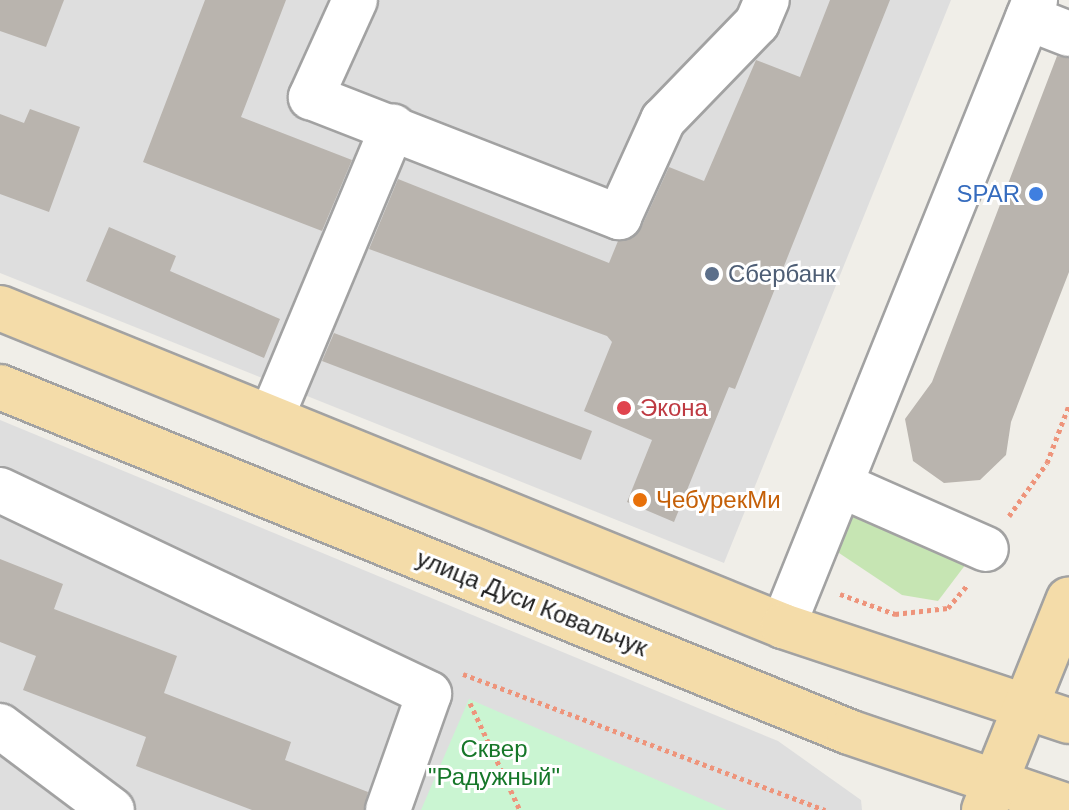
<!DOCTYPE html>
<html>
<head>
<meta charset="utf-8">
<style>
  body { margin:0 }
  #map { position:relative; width:1069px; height:810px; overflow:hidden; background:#f0eee8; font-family:Helvetica,sans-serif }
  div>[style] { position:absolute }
  .residential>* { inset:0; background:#dedede }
  .grass>* { inset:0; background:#c6e5b3 }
  .park>* { inset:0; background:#caf5d2 }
  .building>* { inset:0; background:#b9b4ae }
  .path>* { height:5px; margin-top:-2.5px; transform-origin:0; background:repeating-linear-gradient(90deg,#ee947b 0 4px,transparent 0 8px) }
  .roads { filter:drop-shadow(2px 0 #a2a2a2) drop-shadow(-2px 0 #a2a2a2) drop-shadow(0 2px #a2a2a2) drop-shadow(0 -2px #a2a2a2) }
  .minor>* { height:44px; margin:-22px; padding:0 22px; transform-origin:22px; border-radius:22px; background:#fff }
  .major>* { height:44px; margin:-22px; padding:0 22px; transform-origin:22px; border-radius:22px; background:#f4dca9 }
  .dots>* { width:22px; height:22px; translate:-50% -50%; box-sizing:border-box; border:4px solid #fff; border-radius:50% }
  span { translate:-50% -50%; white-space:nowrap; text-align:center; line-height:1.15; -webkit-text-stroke:6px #fff; paint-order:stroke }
  .shop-label { font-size:24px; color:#366cbe }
  .right { translate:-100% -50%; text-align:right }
  .service-label { font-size:24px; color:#4e5e75 }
  .left { translate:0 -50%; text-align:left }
  .health-label { font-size:24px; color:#be3a42 }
  .food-label { font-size:24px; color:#c56008 }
  .street-label { font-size:24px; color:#212121 }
  .park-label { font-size:24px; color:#167729 }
</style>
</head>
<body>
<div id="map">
  <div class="residential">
    <div style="clip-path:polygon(0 0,951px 0,724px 563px,0 273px)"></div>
    <div style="clip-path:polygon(0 420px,778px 741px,861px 800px,862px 810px,0 810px)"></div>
  </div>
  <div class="grass">
    <div style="clip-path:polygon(849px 509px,966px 564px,938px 601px,902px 595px,836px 551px)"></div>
  </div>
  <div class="park">
    <div style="clip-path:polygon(469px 699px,727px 810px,421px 810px)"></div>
  </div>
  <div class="building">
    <div style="clip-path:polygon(0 0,64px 0,46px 47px,0 31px)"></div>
    <div style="clip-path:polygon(205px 0,286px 0,241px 117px,352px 160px,322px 231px,143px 162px)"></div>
    <div style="clip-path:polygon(830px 0,890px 0,735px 389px,729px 387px,674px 522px,627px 502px,652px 440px,584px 411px,612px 342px,607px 336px,369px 249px,398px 179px,609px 263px,618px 241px,641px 228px,669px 167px,704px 181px,756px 60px,800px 77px)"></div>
    <div style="clip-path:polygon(1057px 56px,1069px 58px,1069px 272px,1011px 422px,1006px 455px,980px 480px,944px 483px,913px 461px,905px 419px,932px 382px)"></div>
    <div style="clip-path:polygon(30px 109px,80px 127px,49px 212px,0 194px,0 114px,24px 123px)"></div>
    <div style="clip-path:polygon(109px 227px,176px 256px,170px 271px,280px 319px,264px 358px,86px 281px)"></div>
    <div style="clip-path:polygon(334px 333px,592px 431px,581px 460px,322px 361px)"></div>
    <div style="clip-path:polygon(0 559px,63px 584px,54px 609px,177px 656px,164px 693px,291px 742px,285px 760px,368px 792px,364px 810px,252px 810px,136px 766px,146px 737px,23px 690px,36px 656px,0 642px)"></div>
  </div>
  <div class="path">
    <div style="left:1009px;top:516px;width:65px;rotate:-54.4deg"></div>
    <div style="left:1047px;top:463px;width:62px;rotate:-69.2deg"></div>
    <div style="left:840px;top:594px;width:59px;rotate:20deg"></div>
    <div style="left:895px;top:614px;width:53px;rotate:-6.5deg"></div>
    <div style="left:948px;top:608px;width:30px;rotate:-50deg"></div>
    <div style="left:463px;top:674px;width:387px;rotate:20.6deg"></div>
    <div style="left:470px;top:703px;width:118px;rotate:65deg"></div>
  </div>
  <div class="roads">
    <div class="minor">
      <div style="left:355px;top:0;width:107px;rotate:114.4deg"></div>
      <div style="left:311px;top:97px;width:331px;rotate:21.3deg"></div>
      <div style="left:619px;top:217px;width:107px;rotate:-65.6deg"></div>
      <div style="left:663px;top:120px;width:135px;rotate:-45.9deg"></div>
      <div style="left:757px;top:23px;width:25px;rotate:-67deg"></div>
      <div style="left:1028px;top:18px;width:44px;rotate:21.3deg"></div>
      <div style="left:271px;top:418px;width:316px;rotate:-67.3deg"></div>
      <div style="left:843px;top:486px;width:156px;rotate:23.8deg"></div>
      <div style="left:0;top:490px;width:475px;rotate:25.4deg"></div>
      <div style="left:429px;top:694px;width:123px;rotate:109.5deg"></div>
      <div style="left:783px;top:626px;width:675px;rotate:-68.07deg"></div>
      <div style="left:0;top:726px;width:140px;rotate:36.9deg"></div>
    </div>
    <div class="major">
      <div style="left:0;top:308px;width:845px;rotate:22.1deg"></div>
      <div style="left:783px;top:626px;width:301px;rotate:18.4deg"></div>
      <div style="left:0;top:387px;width:916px;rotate:22.11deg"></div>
      <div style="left:849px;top:732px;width:232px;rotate:18.8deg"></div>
      <div style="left:984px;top:810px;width:227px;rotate:-68.1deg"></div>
    </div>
  </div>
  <div class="dots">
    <div style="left:1036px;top:194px;background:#3f7fe0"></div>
    <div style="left:712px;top:274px;background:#5c6f8a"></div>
    <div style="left:624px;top:408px;background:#e0444e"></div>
    <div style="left:640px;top:500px;background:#e8710a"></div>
  </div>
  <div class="shop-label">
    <span class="right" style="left:1020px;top:194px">SPAR</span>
  </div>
  <div class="service-label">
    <span class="left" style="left:728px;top:274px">Сбербанк</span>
  </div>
  <div class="health-label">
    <span class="left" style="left:640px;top:408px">Экона</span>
  </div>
  <div class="food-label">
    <span class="left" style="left:656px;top:500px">ЧебурекМи</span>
  </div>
  <div class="street-label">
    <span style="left:532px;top:603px;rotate:22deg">улица Дуси Ковальчук</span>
  </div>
  <div class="park-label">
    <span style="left:494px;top:763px">Сквер<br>"Радужный"</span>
  </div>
</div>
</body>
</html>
